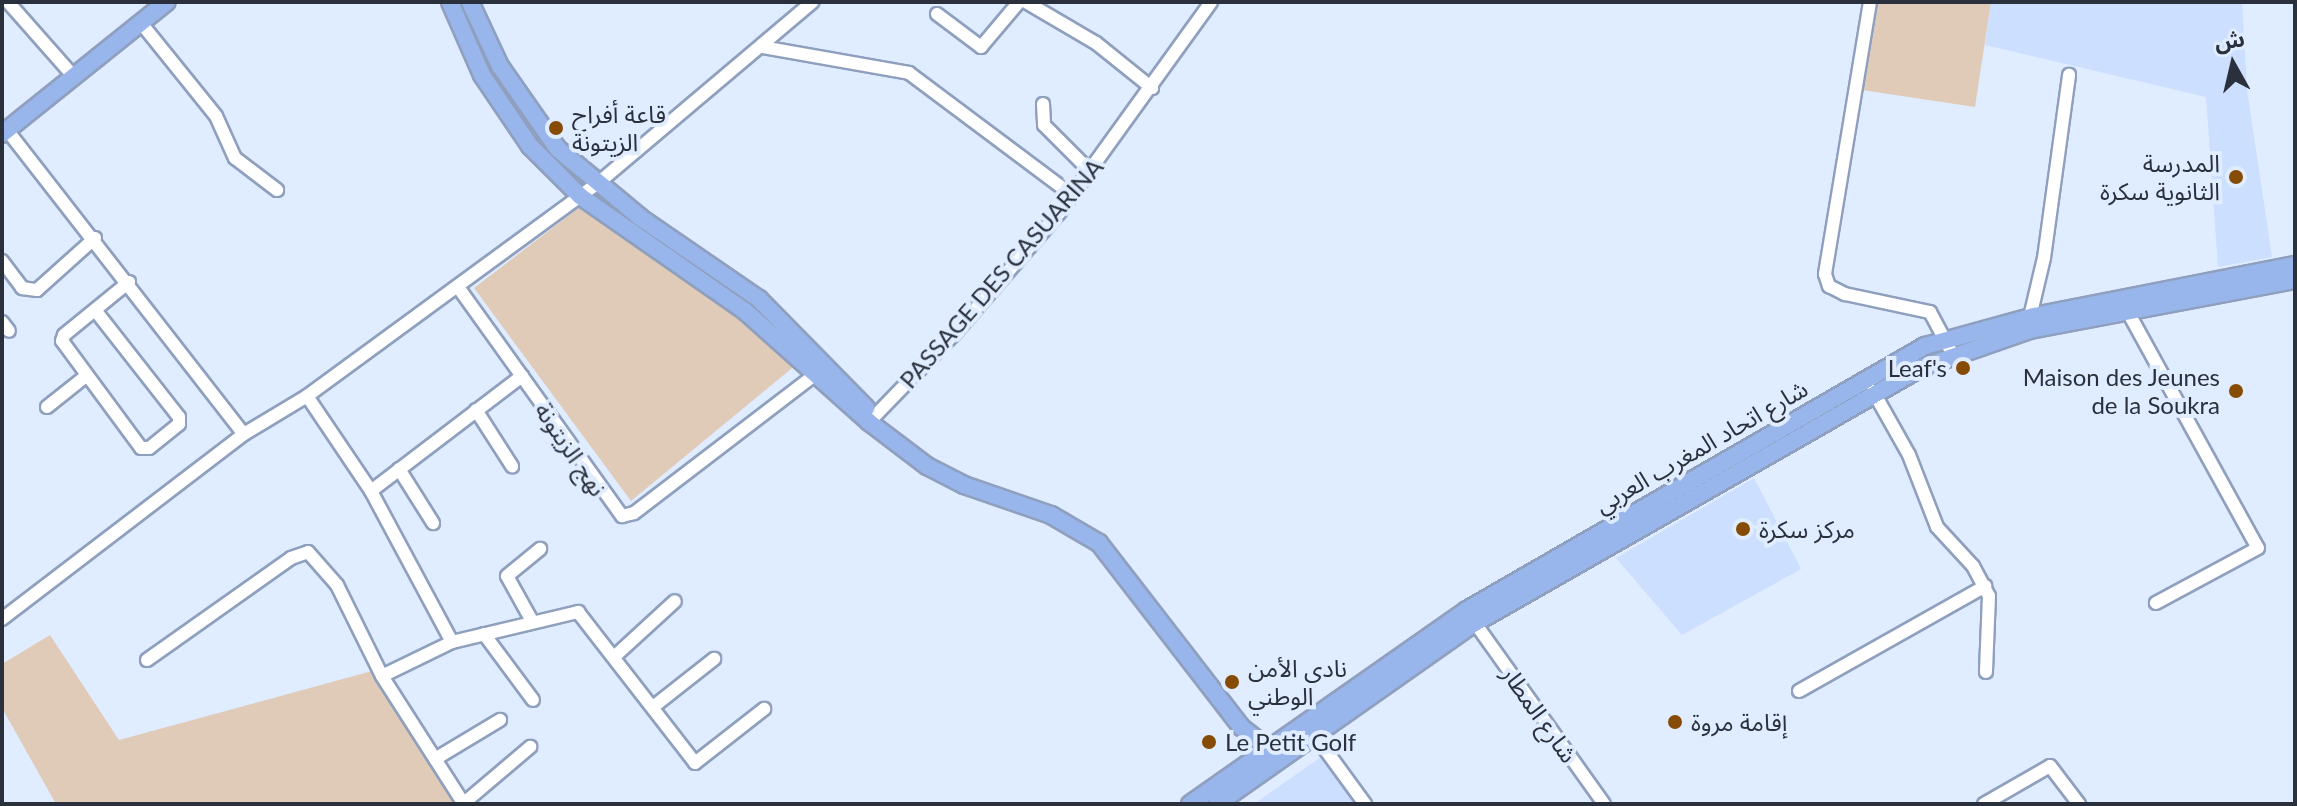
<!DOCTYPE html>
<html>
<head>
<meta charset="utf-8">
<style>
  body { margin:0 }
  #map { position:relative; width:2297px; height:806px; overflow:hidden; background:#e0ecff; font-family:Lato,"Noto Sans Arabic",sans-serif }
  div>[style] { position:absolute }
  .built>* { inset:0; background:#cddffe }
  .green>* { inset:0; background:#e0cbb9 }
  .roads { filter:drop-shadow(2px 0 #8fa0be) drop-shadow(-2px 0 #8fa0be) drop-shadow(0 2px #8fa0be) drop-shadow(0 -2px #8fa0be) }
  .minor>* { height:12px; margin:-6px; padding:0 6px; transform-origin:6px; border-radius:6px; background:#fff }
  .major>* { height:16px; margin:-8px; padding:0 8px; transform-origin:8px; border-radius:8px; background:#99b6ec }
  .dots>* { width:22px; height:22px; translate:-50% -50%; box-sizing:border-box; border:4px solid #e0ecff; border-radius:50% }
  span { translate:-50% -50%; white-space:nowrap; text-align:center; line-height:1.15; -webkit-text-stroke:8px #e0ecff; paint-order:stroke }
  .poi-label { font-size:24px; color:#2a313d }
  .left { translate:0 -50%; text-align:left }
  .right { translate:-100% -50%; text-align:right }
  .street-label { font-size:24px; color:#2a313d }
  .frame { position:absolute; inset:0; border:4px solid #2a313d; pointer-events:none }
  .north { position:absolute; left:2193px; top:24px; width:80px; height:80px; -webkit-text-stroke:6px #e0ecff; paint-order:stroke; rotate:352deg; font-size:22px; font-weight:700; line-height:32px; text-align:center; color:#2a313d }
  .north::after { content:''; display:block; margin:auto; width:28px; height:36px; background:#2a313d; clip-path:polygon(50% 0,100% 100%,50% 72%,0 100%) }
</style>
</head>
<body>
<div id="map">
  <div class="built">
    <div style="clip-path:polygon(1991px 2px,2242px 2px,2247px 90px,2272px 257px,2218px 267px,2206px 97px,1985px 45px)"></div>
    <div style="clip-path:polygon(1754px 478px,1801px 569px,1682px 635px,1616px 558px)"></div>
    <div style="clip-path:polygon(1328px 752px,1367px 804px,1254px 804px)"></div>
  </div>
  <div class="green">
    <div style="clip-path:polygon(1877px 2px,1991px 2px,1975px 107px,1862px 90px)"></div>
    <div style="clip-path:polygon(581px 206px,722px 299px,797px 364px,631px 501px,474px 288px)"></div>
    <div style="clip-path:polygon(50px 635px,119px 740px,372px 671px,457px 804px,56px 804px,2px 708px,2px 664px)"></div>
  </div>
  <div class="roads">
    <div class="minor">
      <div style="left:8px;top:2px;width:101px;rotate:48.6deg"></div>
      <div style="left:1026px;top:2px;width:81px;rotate:30.4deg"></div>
      <div style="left:1096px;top:43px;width:72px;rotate:38.8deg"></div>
      <div style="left:1870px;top:2px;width:276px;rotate:99.4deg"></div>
      <div style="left:1825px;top:274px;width:13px;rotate:72deg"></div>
      <div style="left:1829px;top:286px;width:18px;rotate:27deg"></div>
      <div style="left:1845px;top:294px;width:87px;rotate:12deg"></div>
      <div style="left:1930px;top:312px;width:49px;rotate:61.9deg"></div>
      <div style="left:937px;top:14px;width:55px;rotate:36.9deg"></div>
      <div style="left:981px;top:47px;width:59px;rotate:-49.8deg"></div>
      <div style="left:141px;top:23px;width:119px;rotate:51.1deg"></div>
      <div style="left:216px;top:116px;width:46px;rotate:65.7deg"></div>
      <div style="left:235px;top:158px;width:53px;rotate:37.3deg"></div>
      <div style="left:762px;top:47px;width:149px;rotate:10deg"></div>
      <div style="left:909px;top:73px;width:204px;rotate:36.8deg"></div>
      <div style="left:1043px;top:104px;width:21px;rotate:87deg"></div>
      <div style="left:1044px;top:125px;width:65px;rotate:45deg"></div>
      <div style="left:7px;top:130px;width:385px;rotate:52.1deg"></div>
      <div style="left:2px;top:261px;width:34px;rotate:53deg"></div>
      <div style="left:22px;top:288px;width:15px;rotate:8deg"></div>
      <div style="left:37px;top:290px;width:78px;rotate:-41.9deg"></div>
      <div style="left:458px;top:287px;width:282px;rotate:54.4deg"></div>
      <div style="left:622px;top:516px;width:12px;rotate:-14deg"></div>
      <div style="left:634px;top:513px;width:234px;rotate:-37.4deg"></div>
      <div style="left:95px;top:310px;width:136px;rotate:51.9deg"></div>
      <div style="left:179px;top:417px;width:7px;rotate:90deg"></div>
      <div style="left:179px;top:424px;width:38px;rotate:141deg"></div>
      <div style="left:149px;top:448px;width:8px;rotate:180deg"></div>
      <div style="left:141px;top:448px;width:133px;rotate:-126.4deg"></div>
      <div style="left:62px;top:341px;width:6px;rotate:-72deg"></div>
      <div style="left:64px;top:335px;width:84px;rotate:-39.2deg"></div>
      <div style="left:2128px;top:312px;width:269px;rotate:61.2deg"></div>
      <div style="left:2258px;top:548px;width:116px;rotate:151.7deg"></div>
      <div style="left:2030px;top:317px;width:61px;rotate:-76.7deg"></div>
      <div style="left:2044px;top:258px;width:185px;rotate:-82.2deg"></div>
      <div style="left:2px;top:322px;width:11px;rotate:52deg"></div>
      <div style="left:1873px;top:391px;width:73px;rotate:60.6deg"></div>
      <div style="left:1909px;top:455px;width:77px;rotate:68.7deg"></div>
      <div style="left:1937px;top:527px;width:53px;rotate:47.3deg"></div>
      <div style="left:1973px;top:566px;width:34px;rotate:62deg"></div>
      <div style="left:1989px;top:596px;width:76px;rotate:92.3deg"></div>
      <div style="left:307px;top:396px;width:115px;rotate:56deg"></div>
      <div style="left:371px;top:491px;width:171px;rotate:61.8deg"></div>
      <div style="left:47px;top:407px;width:50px;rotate:-38.5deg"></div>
      <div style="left:476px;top:410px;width:67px;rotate:57.3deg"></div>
      <div style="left:869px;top:422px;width:124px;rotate:-46deg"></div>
      <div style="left:955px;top:333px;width:159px;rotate:-49.1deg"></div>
      <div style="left:1059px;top:213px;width:260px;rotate:-54.2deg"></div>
      <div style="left:399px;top:469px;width:64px;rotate:57.8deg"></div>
      <div style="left:371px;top:491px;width:190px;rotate:-37.3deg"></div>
      <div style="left:2px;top:619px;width:305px;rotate:-37.4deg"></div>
      <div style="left:244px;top:434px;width:74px;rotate:-31.1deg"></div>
      <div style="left:307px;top:396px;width:359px;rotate:-36.2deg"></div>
      <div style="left:597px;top:184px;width:282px;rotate:-40.2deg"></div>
      <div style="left:532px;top:621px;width:51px;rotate:-119.1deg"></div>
      <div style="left:507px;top:576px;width:43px;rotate:-39.3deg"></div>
      <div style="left:1475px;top:623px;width:222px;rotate:54.5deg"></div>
      <div style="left:484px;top:634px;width:82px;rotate:53.4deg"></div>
      <div style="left:615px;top:656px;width:81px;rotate:-42.5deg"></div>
      <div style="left:147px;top:660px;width:176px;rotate:-35.3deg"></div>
      <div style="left:291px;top:558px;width:18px;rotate:-19deg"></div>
      <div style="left:308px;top:552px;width:44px;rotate:48.7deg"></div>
      <div style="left:337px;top:585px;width:102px;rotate:63.7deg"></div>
      <div style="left:382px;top:676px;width:152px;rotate:57.4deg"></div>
      <div style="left:382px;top:676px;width:78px;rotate:-25.9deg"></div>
      <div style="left:452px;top:642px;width:130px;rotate:-13.4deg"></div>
      <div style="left:578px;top:612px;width:191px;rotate:52.2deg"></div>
      <div style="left:695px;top:763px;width:88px;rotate:-38deg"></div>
      <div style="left:1799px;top:691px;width:214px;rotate:-29.4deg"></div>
      <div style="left:653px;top:707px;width:78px;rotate:-38.2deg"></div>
      <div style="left:1314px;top:734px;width:87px;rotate:53.9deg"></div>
      <div style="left:435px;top:759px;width:76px;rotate:-31deg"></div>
      <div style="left:464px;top:803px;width:87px;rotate:-40.3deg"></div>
      <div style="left:1984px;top:804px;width:76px;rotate:-29.9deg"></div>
      <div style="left:2050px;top:766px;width:48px;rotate:52.7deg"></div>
    </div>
    <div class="major">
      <div style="left:450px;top:2px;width:80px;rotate:66.3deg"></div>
      <div style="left:482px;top:75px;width:86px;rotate:55.9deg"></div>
      <div style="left:530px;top:146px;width:71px;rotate:45deg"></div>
      <div style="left:580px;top:196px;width:201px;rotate:34.9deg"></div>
      <div style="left:745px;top:311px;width:166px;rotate:41.8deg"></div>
      <div style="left:869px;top:422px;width:73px;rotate:37.2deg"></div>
      <div style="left:927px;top:466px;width:42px;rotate:27.2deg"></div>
      <div style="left:964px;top:485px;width:92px;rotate:19deg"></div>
      <div style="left:1051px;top:515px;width:56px;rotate:30.3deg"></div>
      <div style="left:1099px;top:543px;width:232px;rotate:52.3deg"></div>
      <div style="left:1241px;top:727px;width:46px;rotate:37.9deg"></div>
      <div style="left:470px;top:2px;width:71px;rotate:64.9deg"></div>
      <div style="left:500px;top:66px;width:101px;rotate:55.1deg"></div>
      <div style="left:558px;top:149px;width:108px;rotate:39.7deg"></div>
      <div style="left:641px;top:218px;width:143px;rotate:34.5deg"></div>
      <div style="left:759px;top:299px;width:153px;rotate:45.5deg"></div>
      <div style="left:2px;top:134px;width:211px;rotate:-38.7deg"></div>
      <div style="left:1190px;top:804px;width:338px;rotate:-35deg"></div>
      <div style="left:1467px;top:610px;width:529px;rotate:-29.96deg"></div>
      <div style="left:1925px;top:346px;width:113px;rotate:-15.4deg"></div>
      <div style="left:2034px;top:316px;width:266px;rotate:-11.1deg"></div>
      <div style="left:1217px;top:804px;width:315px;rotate:-35.1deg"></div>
      <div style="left:1475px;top:623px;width:514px;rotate:-29.76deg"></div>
      <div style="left:1921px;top:368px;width:115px;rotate:-19.2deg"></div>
      <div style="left:2030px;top:330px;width:270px;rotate:-10.7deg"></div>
    </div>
  </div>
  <div class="dots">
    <div style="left:556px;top:128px;background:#864b04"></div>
    <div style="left:2236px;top:177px;background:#864b04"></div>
    <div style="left:1963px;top:368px;background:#864b04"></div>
    <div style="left:2236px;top:391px;background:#864b04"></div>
    <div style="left:1743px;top:529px;background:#864b04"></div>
    <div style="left:1232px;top:682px;background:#864b04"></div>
    <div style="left:1675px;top:722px;background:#864b04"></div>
    <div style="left:1209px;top:742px;background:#864b04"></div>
  </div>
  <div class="poi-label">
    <span class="left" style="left:572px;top:128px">قاعة أفراح<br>الزيتونة</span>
    <span class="right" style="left:2220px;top:177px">المدرسة<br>الثانوية سكرة</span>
    <span class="right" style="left:1947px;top:368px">Leaf's</span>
    <span class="right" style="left:2220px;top:391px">Maison des Jeunes<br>de la Soukra</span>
    <span class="left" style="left:1759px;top:529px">مركز سكرة</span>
    <span class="left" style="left:1248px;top:682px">نادي الأمن<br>الوطني</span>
    <span class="left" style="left:1691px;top:722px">إقامة مروة</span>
    <span class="left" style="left:1225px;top:742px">Le Petit Golf</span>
  </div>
  <div class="street-label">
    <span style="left:1001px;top:273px;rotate:-49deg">PASSAGE DES CASUARINA</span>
    <span style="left:1701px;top:446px;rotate:-30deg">شارع اتحاد المغرب العربي</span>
    <span style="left:571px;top:449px;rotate:56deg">نهج الزيتونة</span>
    <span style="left:1540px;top:714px;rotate:55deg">شارع المطار</span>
  </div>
  <div class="frame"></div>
  <div class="north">ش</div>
</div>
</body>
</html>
